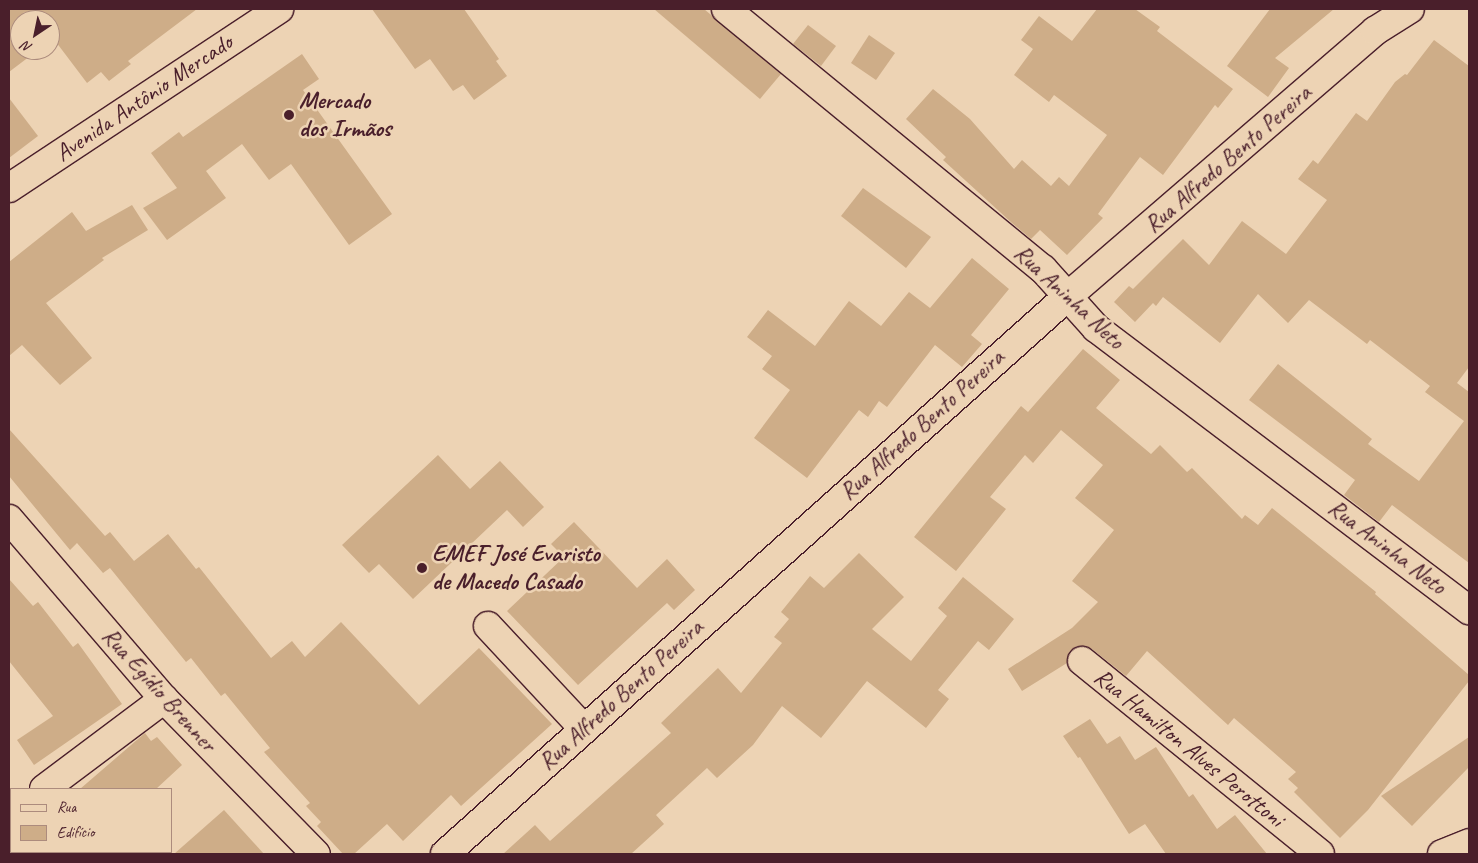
<!DOCTYPE html>
<html>
<head>
<meta charset="utf-8">
<style>
  body { margin:0 }
  #map { position:relative; width:1478px; height:863px; overflow:hidden; background:#edd3b4; font-family:Caveat,sans-serif }
  div>[style] { position:absolute }
  .building>* { inset:0; background:#cead88 }
  .roads { filter:drop-shadow(1px 0 #4a1f2b) drop-shadow(-1px 0 #4a1f2b) drop-shadow(0 1px #4a1f2b) drop-shadow(0 -1px #4a1f2b) }
  .minor>* { height:28px; margin:-14px; padding:0 14px; transform-origin:14px; border-radius:14px; background:#edd3b4 }
  .dots>* { width:14px; height:14px; translate:-50% -50%; box-sizing:border-box; border:2px solid #edd3b4; border-radius:50% }
  span { translate:-50% -50%; white-space:nowrap; text-align:center; line-height:1.15; -webkit-text-stroke:5px #edd3b4; paint-order:stroke }
  .street-label { font-size:24px; color:#4a1f2b }
  .poi-label { font-size:24px; color:#4a1f2b; font-weight:700 }
  .left { translate:0 -50%; text-align:left }
  .frame { position:absolute; inset:0; border:10px solid #4a1f2b; pointer-events:none }
  .legend { position:absolute; left:10px; top:788px; width:162px; height:65px; box-sizing:border-box; background:#edd3b4; border:1px solid #ac8b7d; margin:0; padding:6px 9px; list-style:none; font-size:15px; color:#4a1f2b }
  .legend li { display:flex; align-items:center; gap:10px; height:25px }
  .legend b { width:25px; border:1px solid #ac8b7d }
  .north { position:absolute; left:10px; top:10px; width:50px; height:50px; box-sizing:border-box; background:#edd3b4; border:1px solid #ac8b7d; border-radius:50%; rotate:214deg; font-size:14px; font-weight:700; line-height:20px; text-align:center; color:#4a1f2b }
  .north::after { content:''; display:block; margin:auto; width:18px; height:22px; background:#4a1f2b; clip-path:polygon(50% 0,100% 100%,50% 72%,0 100%) }
</style>
</head>
<body>
<div id="map">
  <div class="building">
    <div style="clip-path:polygon(9px 9px,197px 9px,128px 61px,131px 64px,109px 81px,101px 72px,87px 83px,53px 38px,50px 40px,50px 20px,20px 20px,20px 50px,38px 50px,9px 72px)"></div>
    <div style="clip-path:polygon(372px 9px,464px 9px,499px 59px,496px 61px,507px 76px,474px 100px,463px 85px,453px 91px,430px 59px,415px 69px)"></div>
    <div style="clip-path:polygon(654px 9px,704px 9px,781px 74px,760px 99px)"></div>
    <div style="clip-path:polygon(1097px 9px,1135px 9px,1160px 27px,1157px 31px,1233px 89px,1218px 108px,1215px 105px,1163px 175px,1140px 157px,1098px 214px,1103px 218px,1067px 255px,1040px 230px,1031px 239px,1012px 223px,943px 160px,946px 157px,906px 119px,933px 89px,970px 119px,1014px 169px,1022px 160px,1051px 186px,1059px 177px,1069px 186px,1107px 135px,1054px 95px,1049px 102px,1014px 75px,1033px 49px,1021px 40px,1039px 16px,1072px 41px)"></div>
    <div style="clip-path:polygon(1270px 9px,1334px 9px,1275px 58px,1289px 68px,1268px 97px,1227px 66px)"></div>
    <div style="clip-path:polygon(808px 25px,836px 46px,821px 66px,793px 44px)"></div>
    <div style="clip-path:polygon(869px 35px,895px 53px,876px 80px,851px 63px)"></div>
    <div style="clip-path:polygon(1434px 40px,1469px 66px,1469px 367px,1457px 383px,1469px 392px,1469px 563px,1392px 505px,1379px 522px,1344px 495px,1355px 480px,1249px 400px,1278px 364px,1372px 439px,1368px 444px,1419px 481px,1464px 421px,1425px 392px,1430px 386px,1370px 340px,1367px 344px,1309px 300px,1288px 323px,1258px 294px,1220px 343px,1163px 297px,1156px 306px,1153px 303px,1135px 322px,1114px 302px,1129px 286px,1133px 289px,1183px 239px,1209px 265px,1242px 221px,1286px 254px,1327px 200px,1298px 179px,1313px 160px,1318px 164px,1356px 113px,1367px 121px,1395px 82px,1405px 74px,1407px 75px)"></div>
    <div style="clip-path:polygon(302px 54px,319px 79px,303px 90px,392px 214px,349px 245px,291px 164px,269px 180px,242px 144px,206px 171px,226px 198px,167px 240px,143px 208px,177px 188px,151px 153px,179px 132px,183px 137px)"></div>
    <div style="clip-path:polygon(9px 98px,38px 136px,9px 158px)"></div>
    <div style="clip-path:polygon(863px 188px,931px 237px,906px 268px,841px 216px)"></div>
    <div style="clip-path:polygon(132px 205px,148px 230px,102px 258px,104px 260px,46px 303px,92px 358px,60px 385px,22px 345px,9px 356px,9px 262px,72px 212px,86px 231px)"></div>
    <div style="clip-path:polygon(972px 258px,1009px 289px,971px 335px,982px 344px,962px 367px,935px 345px,887px 407px,879px 401px,868px 417px,859px 410px,807px 478px,754px 438px,790px 390px,762px 369px,772px 356px,747px 337px,768px 310px,815px 346px,849px 301px,881px 326px,909px 292px,930px 308px)"></div>
    <div style="clip-path:polygon(1083px 349px,1120px 380px,1096px 408px,1151px 454px,1160px 445px,1187px 472px,1192px 468px,1242px 519px,1245px 515px,1258px 525px,1272px 508px,1376px 592px,1375px 594px,1469px 675px,1469px 681px,1368px 810px,1340px 838px,1294px 792px,1298px 788px,1288px 779px,1296px 772px,1234px 718px,1228px 725px,1147px 651px,1126px 676px,1092px 649px,1077px 646px,1070px 652px,1067px 663px,1022px 691px,1008px 669px,1072px 628px,1098px 602px,1072px 581px,1114px 530px,1075px 498px,1103px 465px,1061px 430px,1033px 463px,1025px 455px,990px 497px,1006px 509px,956px 571px,914px 537px,1021px 406px,1028px 412px)"></div>
    <div style="clip-path:polygon(9px 429px,105px 536px,110px 532px,134px 561px,168px 534px,196px 569px,199px 567px,271px 658px,292px 641px,305px 657px,341px 622px,419px 705px,479px 648px,552px 724px,461px 806px,451px 795px,403px 841px,387px 824px,354px 854px,343px 854px,317px 826px,321px 822px,306px 806px,310px 803px,264px 752px,270px 748px,225px 693px,221px 696px,191px 658px,186px 662px,110px 568px,103px 573px,77px 543px,70px 550px,9px 476px)"></div>
    <div style="clip-path:polygon(438px 455px,470px 489px,500px 461px,544px 507px,523px 527px,507px 510px,413px 599px,379px 564px,369px 573px,342px 545px)"></div>
    <div style="clip-path:polygon(574px 522px,637px 588px,667px 559px,695px 590px,674px 610px,667px 603px,578px 685px,507px 611px,564px 557px,551px 544px)"></div>
    <div style="clip-path:polygon(859px 553px,904px 597px,872px 629px,911px 661px,947px 616px,938px 608px,963px 577px,1014px 619px,989px 650px,978px 641px,938px 690px,949px 699px,926px 728px,867px 681px,821px 738px,782px 706px,753px 745px,717px 778px,707px 768px,656px 815px,664px 824px,631px 854px,503px 854px,535px 825px,550px 841px,671px 733px,661px 723px,718px 668px,741px 693px,782px 643px,774px 637px,789px 619px,781px 612px,810px 576px,824px 588px)"></div>
    <div style="clip-path:polygon(9px 579px,33px 606px,38px 602px,73px 647px,78px 643px,122px 704px,34px 765px,17px 740px,53px 716px,9px 661px)"></div>
    <div style="clip-path:polygon(1090px 719px,1107px 744px,1120px 736px,1135px 760px,1156px 747px,1189px 797px,1193px 794px,1217px 829px,1235px 815px,1267px 854px,1166px 854px,1145px 824px,1129px 834px,1080px 757px,1078px 758px,1063px 736px)"></div>
    <div style="clip-path:polygon(145px 733px,151px 741px,157px 737px,182px 765px,156px 789px,80px 789px)"></div>
    <div style="clip-path:polygon(1469px 737px,1469px 767px,1412px 826px,1381px 796px)"></div>
    <div style="clip-path:polygon(224px 810px,264px 854px,174px 854px)"></div>
  </div>
  <div class="roads">
    <div class="minor">
      <div style="left:726px;top:9px;width:410px;rotate:39.4deg"></div>
      <div style="left:1043px;top:269px;width:79px;rotate:48.1deg"></div>
      <div style="left:1096px;top:328px;width:468px;rotate:37.1deg"></div>
      <div style="left:9px;top:188px;width:324px;rotate:-33.5deg"></div>
      <div style="left:9px;top:519px;width:238px;rotate:49.3deg"></div>
      <div style="left:164px;top:699px;width:217px;rotate:45.6deg"></div>
      <div style="left:488px;top:626px;width:141px;rotate:47deg"></div>
      <div style="left:1082px;top:661px;width:306px;rotate:39deg"></div>
      <div style="left:44px;top:789px;width:150px;rotate:-36.9deg"></div>
      <div style="left:9px;top:816px;width:3px;rotate:-45deg"></div>
      <div style="left:445px;top:854px;width:836px;rotate:-41.85deg"></div>
      <div style="left:1068px;top:296px;width:406px;rotate:-40.8deg"></div>
      <div style="left:1375px;top:31px;width:41px;rotate:-32.2deg"></div>
      <div style="left:1442px;top:854px;width:29px;rotate:-22deg"></div>
    </div>
  </div>
  <div class="dots">
    <div style="left:289px;top:115px;background:#4a1f2b"></div>
    <div style="left:422px;top:568px;background:#4a1f2b"></div>
  </div>
  <div class="street-label">
    <span style="left:144px;top:98px;rotate:-34deg">Avenida Antônio Mercado</span>
    <span style="left:1228px;top:159px;rotate:-41deg">Rua Alfredo Bento Pereira</span>
    <span style="left:1069px;top:297px;rotate:43deg">Rua Aninha Neto</span>
    <span style="left:922px;top:425px;rotate:-42deg">Rua Alfredo Bento Pereira</span>
    <span style="left:1387px;top:547px;rotate:37deg">Rua Aninha Neto</span>
    <span style="left:159px;top:690px;rotate:48deg">Rua Egídio Brenner</span>
    <span style="left:621px;top:695px;rotate:-42deg">Rua Alfredo Bento Pereira</span>
    <span style="left:1189px;top:748px;rotate:39deg">Rua Hamilton Alves Perottoni</span>
  </div>
  <div class="poi-label">
    <span class="left" style="left:299px;top:115px">Mercado<br>dos Irmãos</span>
    <span class="left" style="left:432px;top:568px">EMEF José Evaristo<br>de Macedo Casado</span>
  </div>
  <div class="frame"></div>
  <ul class="legend">
  <li><b style="height:6px;background:#edd3b4"></b>Rua</li>
  <li><b style="height:14px;background:#cead88"></b>Edifício</li>
  </ul>
  <div class="north">N</div>
</div>
</body>
</html>
